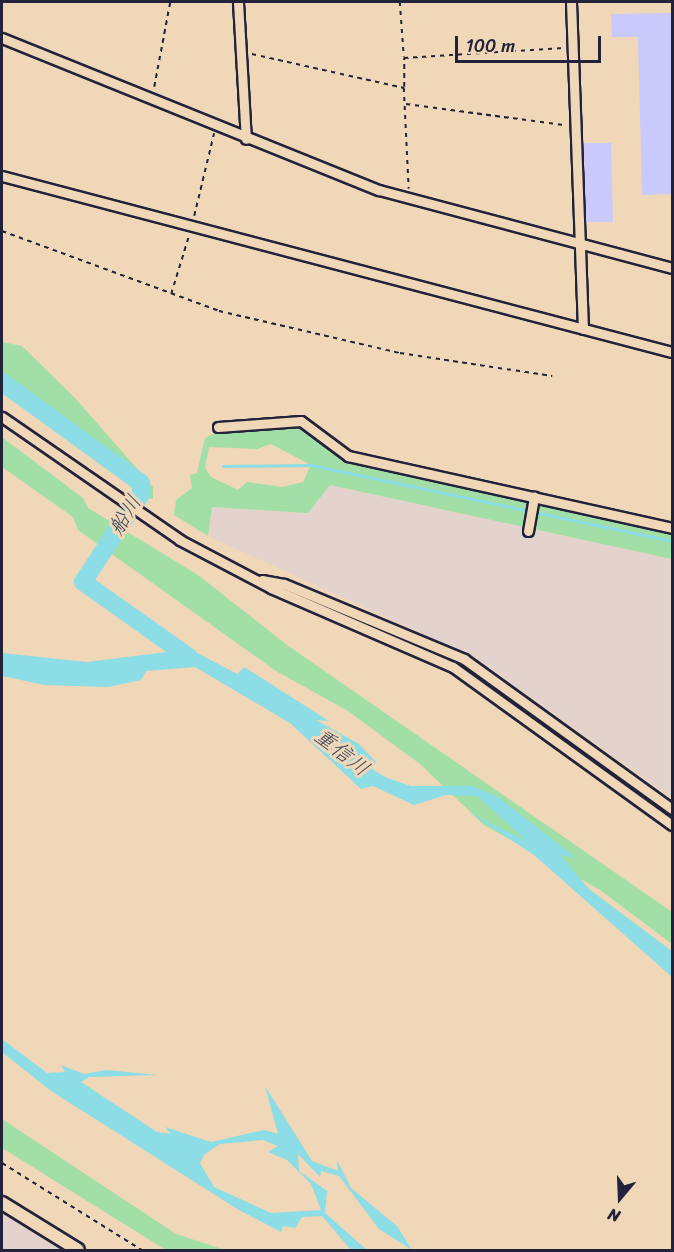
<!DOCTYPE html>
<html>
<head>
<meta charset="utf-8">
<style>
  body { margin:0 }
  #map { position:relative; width:674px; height:1252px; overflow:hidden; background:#f0d7b8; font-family:Sriracha,"Klee One",sans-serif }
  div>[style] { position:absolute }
  .built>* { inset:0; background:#e4d3cc }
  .green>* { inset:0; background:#a1dfa6 }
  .water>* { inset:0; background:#8cdde5 }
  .stream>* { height:3px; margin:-1.5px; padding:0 1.5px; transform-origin:1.5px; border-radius:1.5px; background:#8cdde5 }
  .river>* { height:18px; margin:-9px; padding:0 9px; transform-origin:9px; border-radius:9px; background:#8cdde5 }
  .building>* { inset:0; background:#c9c9fc }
  .path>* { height:1.5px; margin-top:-0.75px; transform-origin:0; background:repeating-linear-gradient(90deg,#22223b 0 4.5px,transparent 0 9px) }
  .roads { filter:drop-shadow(2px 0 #22223b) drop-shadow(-2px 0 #22223b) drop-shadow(0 2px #22223b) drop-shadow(0 -2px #22223b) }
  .minor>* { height:9px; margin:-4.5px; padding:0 4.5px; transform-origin:4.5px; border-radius:4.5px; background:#f0d7b8 }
  .tertiary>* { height:12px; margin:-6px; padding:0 6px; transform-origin:6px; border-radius:6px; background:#f0d7b8 }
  span { translate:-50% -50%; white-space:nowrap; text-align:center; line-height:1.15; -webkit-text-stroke:6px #f0d7b8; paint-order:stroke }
  .water-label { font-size:21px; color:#37475d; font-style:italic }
  .frame { position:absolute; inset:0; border:3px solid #22223b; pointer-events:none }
  .north { position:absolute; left:590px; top:1168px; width:60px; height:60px; -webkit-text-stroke:4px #f0d7b8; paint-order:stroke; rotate:199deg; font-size:16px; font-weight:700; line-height:24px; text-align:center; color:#22223b }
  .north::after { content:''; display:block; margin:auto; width:21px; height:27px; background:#22223b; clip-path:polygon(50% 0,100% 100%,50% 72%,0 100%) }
  .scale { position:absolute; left:455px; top:36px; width:146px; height:27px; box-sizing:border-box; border:3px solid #22223b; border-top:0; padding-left:8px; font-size:18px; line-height:21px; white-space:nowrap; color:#22223b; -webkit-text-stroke:4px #f0d7b8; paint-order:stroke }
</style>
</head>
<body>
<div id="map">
  <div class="built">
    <div style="clip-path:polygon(330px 485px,672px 559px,672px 798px,477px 659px,208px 536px,212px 507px,308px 513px)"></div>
    <div style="clip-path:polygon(2px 1211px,66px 1250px,2px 1250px)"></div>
  </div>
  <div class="green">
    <div style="clip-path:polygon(2px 342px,22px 346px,75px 398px,153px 487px,153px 499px,144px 498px,139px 478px,2px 378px)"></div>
    <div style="clip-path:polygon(evenodd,302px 427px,349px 461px,672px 532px,672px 559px,330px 485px,308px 513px,212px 507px,208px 536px,174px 515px,176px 500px,192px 488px,190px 475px,197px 473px,205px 438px,215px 433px,302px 427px,271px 444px,311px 465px,303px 482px,282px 487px,247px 482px,238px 490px,211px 477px,205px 468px,209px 447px,257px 449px,271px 444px)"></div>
    <div style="clip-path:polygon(2px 437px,83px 498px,88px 508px,198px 575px,287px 645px,672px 912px,672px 944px,600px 890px,484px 825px,420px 764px,348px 711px,276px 671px,78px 530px,73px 517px,2px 467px)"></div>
    <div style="clip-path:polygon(2px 1119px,176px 1234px,225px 1250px,166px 1250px,2px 1148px)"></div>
  </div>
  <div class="water">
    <div style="clip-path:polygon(190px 649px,237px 674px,244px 667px,329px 721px,316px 720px,359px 744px,376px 762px,372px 769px,387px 778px,411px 786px,472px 786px,498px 797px,576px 858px,560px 855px,589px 889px,672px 951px,672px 977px,534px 855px,468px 812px,527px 841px,477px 796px,446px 795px,414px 805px,373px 786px,361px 789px,290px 723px,195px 667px,146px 671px,141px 680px,108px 687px,44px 685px,2px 676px,2px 653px,87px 662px)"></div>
    <div style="clip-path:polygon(evenodd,2px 1039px,47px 1073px,65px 1072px,61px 1065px,84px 1074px,107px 1070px,158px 1075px,89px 1077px,81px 1082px,157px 1132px,171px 1134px,165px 1127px,211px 1142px,264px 1130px,278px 1134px,265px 1086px,312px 1161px,338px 1171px,337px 1160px,351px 1188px,397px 1226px,412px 1250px,379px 1229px,339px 1176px,321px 1171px,320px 1177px,298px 1154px,299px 1171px,327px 1191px,325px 1213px,367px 1250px,351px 1250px,322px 1216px,302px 1217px,295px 1228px,283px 1226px,281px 1232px,239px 1210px,51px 1091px,2px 1052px,2px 1039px,263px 1140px,278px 1146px,268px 1152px,287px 1160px,311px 1184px,321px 1210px,271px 1213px,214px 1187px,200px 1163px,205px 1154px,220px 1144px,263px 1140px)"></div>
  </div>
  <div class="stream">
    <div style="left:223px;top:466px;width:88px;rotate:-0.7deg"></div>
    <div style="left:311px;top:465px;width:369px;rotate:11.9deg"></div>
  </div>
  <div class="river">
    <div style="left:2px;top:382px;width:172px;rotate:36deg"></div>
    <div style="left:141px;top:483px;width:11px;rotate:90deg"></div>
    <div style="left:141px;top:494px;width:105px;rotate:123.4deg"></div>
    <div style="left:83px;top:582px;width:130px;rotate:35.3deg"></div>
  </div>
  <div class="building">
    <div style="clip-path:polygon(672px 13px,672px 194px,642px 195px,638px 37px,612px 37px,611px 14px)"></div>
    <div style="clip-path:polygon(584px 143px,611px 143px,613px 222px,585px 222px)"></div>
  </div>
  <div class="path">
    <div style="left:400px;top:2px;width:55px;rotate:85.8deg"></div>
    <div style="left:252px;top:54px;width:156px;rotate:12.6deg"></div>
    <div style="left:404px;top:88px;width:101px;rotate:87.2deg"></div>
    <div style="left:154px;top:87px;width:86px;rotate:-79.3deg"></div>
    <div style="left:404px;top:87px;width:29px;rotate:-90deg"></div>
    <div style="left:404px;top:58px;width:160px;rotate:-3.6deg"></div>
    <div style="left:406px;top:104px;width:159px;rotate:7.6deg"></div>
    <div style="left:194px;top:216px;width:85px;rotate:-76.5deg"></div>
    <div style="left:2px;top:231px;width:231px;rotate:20.2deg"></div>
    <div style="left:219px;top:311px;width:186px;rotate:13.1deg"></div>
    <div style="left:400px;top:353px;width:154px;rotate:8.6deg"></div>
    <div style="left:171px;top:294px;width:62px;rotate:-73deg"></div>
    <div style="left:2px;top:1163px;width:165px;rotate:31.9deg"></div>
  </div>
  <div class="roads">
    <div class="minor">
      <div style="left:238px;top:2px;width:137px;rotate:86.7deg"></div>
      <div style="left:571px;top:2px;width:327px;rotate:87.9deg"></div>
      <div style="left:2px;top:38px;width:406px;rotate:22deg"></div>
      <div style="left:379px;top:190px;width:303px;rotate:14.9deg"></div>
      <div style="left:2px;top:176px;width:693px;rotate:14.72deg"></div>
      <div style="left:2px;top:417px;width:216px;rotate:34.6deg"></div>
      <div style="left:180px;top:540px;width:103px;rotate:27.8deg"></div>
      <div style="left:271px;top:588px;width:198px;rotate:23.5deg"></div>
      <div style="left:453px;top:667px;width:270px;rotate:35.8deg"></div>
      <div style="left:218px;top:427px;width:83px;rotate:-4.1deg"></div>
      <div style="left:301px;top:421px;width:59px;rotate:36.7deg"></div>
      <div style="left:348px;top:456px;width:332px;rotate:12.5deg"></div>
      <div style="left:528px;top:531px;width:35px;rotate:-80deg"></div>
      <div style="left:262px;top:580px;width:22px;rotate:10deg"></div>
      <div style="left:284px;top:584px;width:195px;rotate:22.6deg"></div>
      <div style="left:464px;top:659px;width:256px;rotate:35.8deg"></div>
    </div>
    <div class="tertiary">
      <div style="left:2px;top:1203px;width:89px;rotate:31.7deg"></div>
    </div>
  </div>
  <div class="water-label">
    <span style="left:125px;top:515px;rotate:-59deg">船川</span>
    <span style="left:342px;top:752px;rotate:38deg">重信川</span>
  </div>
  <div class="frame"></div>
  <div class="north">N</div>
  <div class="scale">100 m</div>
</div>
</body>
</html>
